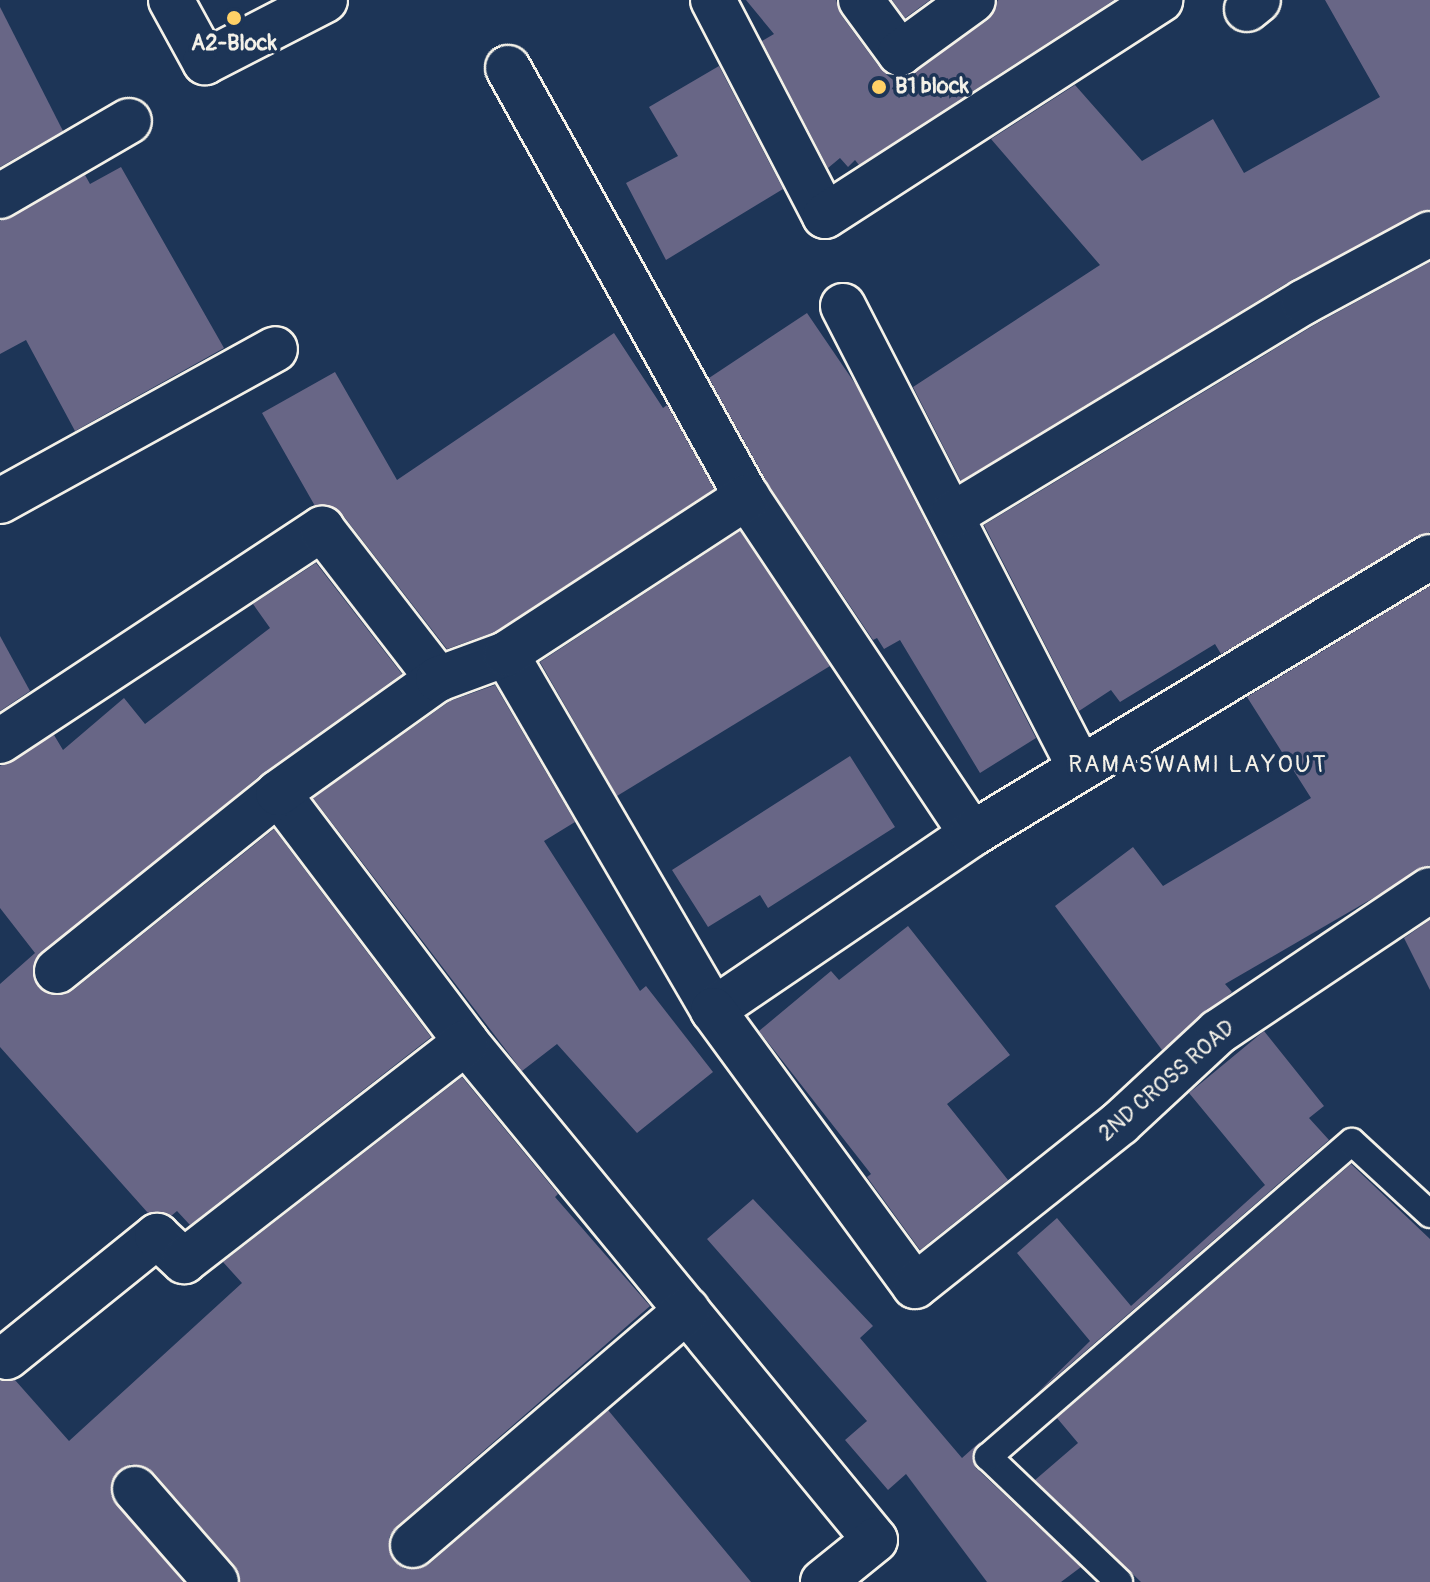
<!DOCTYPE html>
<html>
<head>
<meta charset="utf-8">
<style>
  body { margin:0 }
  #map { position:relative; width:1430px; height:1582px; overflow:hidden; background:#1d3557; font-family:Pangolin,sans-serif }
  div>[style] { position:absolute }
  .building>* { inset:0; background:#686686 }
  .roads { filter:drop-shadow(2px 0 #f4f1e8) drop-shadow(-2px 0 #f4f1e8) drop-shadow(0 2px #f4f1e8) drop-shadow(0 -2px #f4f1e8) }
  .service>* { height:26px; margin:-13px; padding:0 13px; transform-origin:13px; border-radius:13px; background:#1d3557 }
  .minor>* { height:44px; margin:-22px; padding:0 22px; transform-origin:22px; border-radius:22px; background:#1d3557 }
  .dots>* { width:22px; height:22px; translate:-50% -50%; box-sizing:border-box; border:4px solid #1d3557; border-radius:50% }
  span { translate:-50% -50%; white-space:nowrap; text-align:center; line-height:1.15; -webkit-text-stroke:7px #1d3557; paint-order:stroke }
  .poi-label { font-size:22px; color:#f4f1e8; font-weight:700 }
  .left { translate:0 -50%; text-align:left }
  .street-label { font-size:22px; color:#f4f1e8 }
  .neighbourhood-label { font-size:24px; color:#f4f1e8; letter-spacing:2px }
</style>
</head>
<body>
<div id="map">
  <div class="building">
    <div style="clip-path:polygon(746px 0,836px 0,841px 15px,880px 68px,902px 78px,988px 20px,998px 0,1114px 0,859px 165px,855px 160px,848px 167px,840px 158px,828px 168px,762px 41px,774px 34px)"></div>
    <div style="clip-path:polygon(892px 0,930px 0,905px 18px)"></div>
    <div style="clip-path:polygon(1325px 0,1430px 0,1430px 209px,1292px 280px,961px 481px,913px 387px,1100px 265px,991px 139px,1075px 85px,1142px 161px,1213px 119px,1244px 173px,1380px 97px)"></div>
    <div style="clip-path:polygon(0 7px,63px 131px,0 167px)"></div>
    <div style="clip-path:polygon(719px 66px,783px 189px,666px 260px,626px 183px,678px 156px,649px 107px)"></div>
    <div style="clip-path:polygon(121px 167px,224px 348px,75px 431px,26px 340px,0 354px,0 221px,85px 175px,90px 184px)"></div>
    <div style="clip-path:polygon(1430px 262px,1430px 532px,1221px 654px,1215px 644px,1120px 702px,1111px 690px,1079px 711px,984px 525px,1316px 324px)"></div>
    <div style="clip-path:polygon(807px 313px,856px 385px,1036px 738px,980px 773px,900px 640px,884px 649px,877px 638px,873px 640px,768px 484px,709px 378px)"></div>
    <div style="clip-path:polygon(614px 333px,663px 408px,667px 405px,714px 489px,495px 632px,447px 649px,342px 514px,331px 506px,315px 506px,262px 413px,335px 372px,397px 480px)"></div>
    <div style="clip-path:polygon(740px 531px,830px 666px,617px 796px,540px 662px)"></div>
    <div style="clip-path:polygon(316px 563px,402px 674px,262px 774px,34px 963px,38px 987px,49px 994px,72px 991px,274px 829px,431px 1037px,190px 1225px,177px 1211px,171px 1216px,148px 1213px,0 1047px,0 984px,35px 953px,0 908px,0 766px,54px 735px,63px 750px,124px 698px,145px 724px,270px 628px,253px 604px)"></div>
    <div style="clip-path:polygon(1430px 586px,1430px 865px,1225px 984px,1232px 992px,1162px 1050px,1055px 906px,1133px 847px,1163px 886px,1311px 798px,1247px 697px)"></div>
    <div style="clip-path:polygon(0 636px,30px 691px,0 711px)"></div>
    <div style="clip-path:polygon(495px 685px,575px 822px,544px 841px,640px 991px,646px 986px,713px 1072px,637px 1133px,557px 1044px,522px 1071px,313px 798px,450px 701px)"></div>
    <div style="clip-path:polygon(850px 756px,895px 827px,768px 908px,760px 895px,708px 927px,672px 870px)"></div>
    <div style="clip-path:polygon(1430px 920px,1430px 990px,1404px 938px)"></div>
    <div style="clip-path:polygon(908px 926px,1010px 1055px,947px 1104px,1008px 1180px,920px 1250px,867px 1177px,871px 1174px,759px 1031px,831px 971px,839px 980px)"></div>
    <div style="clip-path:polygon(1264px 1031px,1324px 1106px,1309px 1118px,1329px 1140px,1037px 1393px,1090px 1341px,1017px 1253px,1057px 1218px,1131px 1306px,1265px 1185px,1189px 1093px)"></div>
    <div style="clip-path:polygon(462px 1077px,558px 1194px,555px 1197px,650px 1306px,397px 1526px,389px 1537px,394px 1561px,405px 1569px,429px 1564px,608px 1410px,751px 1582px,240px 1582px,235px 1566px,154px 1473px,131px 1464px,112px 1480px,111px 1495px,183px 1582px,0 1582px,0 1381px,15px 1380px,69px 1441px,242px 1283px,223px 1262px)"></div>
    <div style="clip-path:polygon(1351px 1164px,1430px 1239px,1430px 1582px,1141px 1582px,1035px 1480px,1078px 1443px,1057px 1418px)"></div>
    <div style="clip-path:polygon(753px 1199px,873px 1326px,860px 1338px,962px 1458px,981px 1441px,973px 1453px,976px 1468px,1081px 1567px,1061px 1582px,987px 1582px,906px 1474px,888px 1490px,845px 1440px,867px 1421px,707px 1239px)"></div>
  </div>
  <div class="roads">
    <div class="service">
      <div style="left:1119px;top:1582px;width:181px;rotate:-136.3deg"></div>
      <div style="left:988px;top:1457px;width:481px;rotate:-40.9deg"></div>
      <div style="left:1352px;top:1142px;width:106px;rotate:42.7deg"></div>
    </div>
    <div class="minor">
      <div style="left:171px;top:0;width:71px;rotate:61.3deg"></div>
      <div style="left:205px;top:62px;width:135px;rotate:-27.3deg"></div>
      <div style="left:713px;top:0;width:243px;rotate:62.6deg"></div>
      <div style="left:825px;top:216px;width:399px;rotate:-32.8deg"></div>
      <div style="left:861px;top:0;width:66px;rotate:53.7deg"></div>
      <div style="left:900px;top:53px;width:90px;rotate:-36deg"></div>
      <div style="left:1247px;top:9px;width:14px;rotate:-39deg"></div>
      <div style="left:508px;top:68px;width:491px;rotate:60.9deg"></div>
      <div style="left:747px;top:497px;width:405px;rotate:56.3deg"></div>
      <div style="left:0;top:196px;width:149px;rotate:-30.2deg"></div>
      <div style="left:843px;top:306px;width:519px;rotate:62.84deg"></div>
      <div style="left:0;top:501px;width:314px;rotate:-28.9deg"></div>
      <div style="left:952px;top:515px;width:411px;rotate:-31.2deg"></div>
      <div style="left:1304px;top:302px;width:143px;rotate:-28.4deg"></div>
      <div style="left:506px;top:654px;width:412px;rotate:59.8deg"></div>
      <div style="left:713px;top:1010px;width:313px;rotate:-34.2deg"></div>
      <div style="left:972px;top:834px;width:535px;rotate:-31.17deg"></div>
      <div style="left:0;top:741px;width:386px;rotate:-33.4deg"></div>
      <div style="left:322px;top:529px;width:190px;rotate:52.3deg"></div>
      <div style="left:278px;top:793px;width:312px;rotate:52.9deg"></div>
      <div style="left:466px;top:1042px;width:644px;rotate:50.6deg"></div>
      <div style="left:875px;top:1540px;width:67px;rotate:141.1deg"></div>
      <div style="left:57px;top:971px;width:284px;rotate:-38.8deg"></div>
      <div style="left:278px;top:793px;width:196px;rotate:-35.5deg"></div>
      <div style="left:438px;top:679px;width:72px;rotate:-20.2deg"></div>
      <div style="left:506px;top:654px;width:288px;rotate:-33.1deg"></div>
      <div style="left:713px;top:1010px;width:342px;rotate:53.8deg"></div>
      <div style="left:915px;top:1286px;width:262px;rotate:-38.5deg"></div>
      <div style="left:1120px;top:1123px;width:134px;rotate:-42.9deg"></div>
      <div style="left:1218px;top:1032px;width:255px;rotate:-33.8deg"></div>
      <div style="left:7px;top:1357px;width:193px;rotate:-38.9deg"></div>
      <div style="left:157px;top:1236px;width:37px;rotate:43deg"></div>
      <div style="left:184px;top:1261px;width:357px;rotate:-37.8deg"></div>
      <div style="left:135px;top:1489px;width:123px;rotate:48.9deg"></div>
      <div style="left:413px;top:1545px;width:361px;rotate:-40.6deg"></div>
    </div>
  </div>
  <div class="dots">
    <div style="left:234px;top:18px;background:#ffd166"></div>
    <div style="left:879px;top:87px;background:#ffd166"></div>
  </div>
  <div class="poi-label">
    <span style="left:234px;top:44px">A2-Block</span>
    <span class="left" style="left:895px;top:87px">B1 block</span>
  </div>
  <div class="street-label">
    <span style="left:1167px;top:1081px;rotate:-41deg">2ND CROSS ROAD</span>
  </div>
  <div class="neighbourhood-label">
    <span style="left:1198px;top:765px">RAMASWAMI LAYOUT</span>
  </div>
</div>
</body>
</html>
